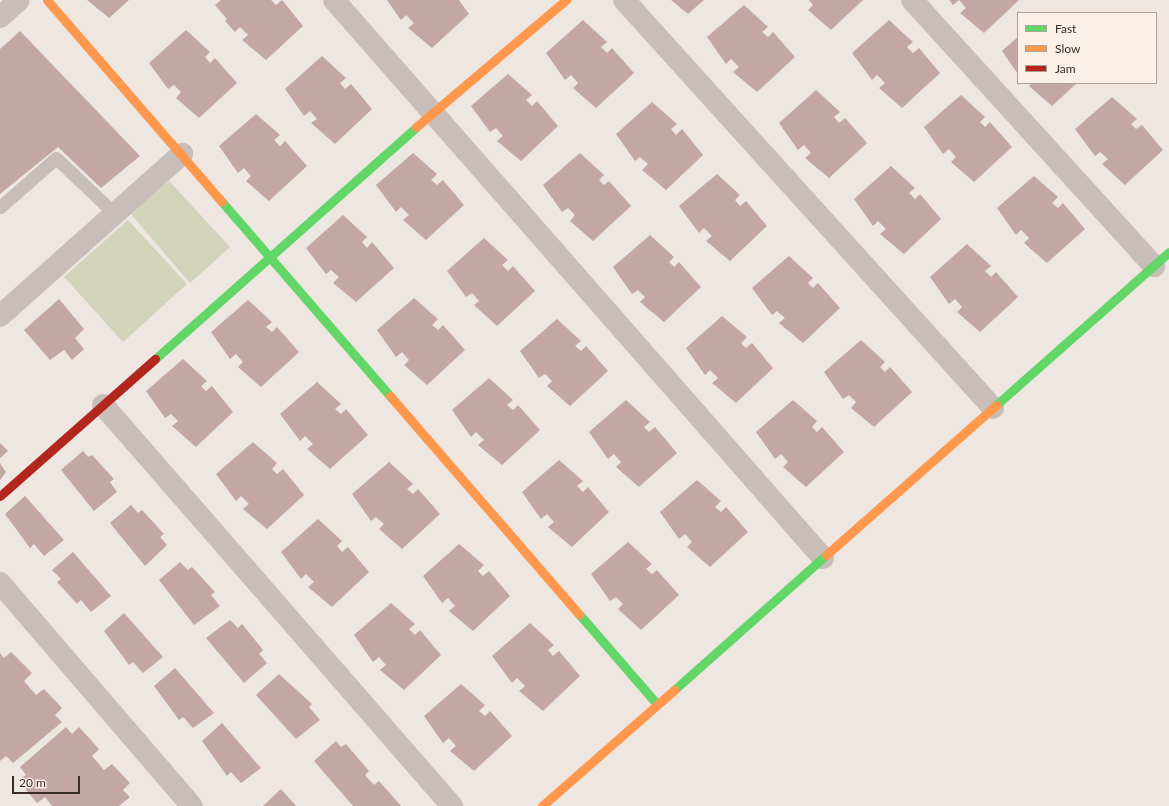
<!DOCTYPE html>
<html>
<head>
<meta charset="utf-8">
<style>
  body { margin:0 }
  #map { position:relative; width:1169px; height:806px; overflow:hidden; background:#ede6e1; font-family:Lato,sans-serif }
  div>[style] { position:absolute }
  .green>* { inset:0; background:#d1d3ba }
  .building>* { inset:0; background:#c2a7a2 }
  .lane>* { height:13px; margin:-6.5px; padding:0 6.5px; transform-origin:6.5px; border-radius:6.5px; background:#c7beba }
  .street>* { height:22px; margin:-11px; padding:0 11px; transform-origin:11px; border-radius:11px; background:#c7beba }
  .fast>* { height:9px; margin:-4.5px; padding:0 4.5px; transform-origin:4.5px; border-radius:4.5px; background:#63d668 }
  .slow>* { height:9px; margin:-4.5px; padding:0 4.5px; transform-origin:4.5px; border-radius:4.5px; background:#ff974d }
  .jam>* { height:9px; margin:-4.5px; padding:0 4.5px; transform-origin:4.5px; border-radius:4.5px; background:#b3261e }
  span { translate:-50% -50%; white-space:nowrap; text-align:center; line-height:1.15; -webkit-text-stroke:3px #faf0e8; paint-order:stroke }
  .legend { position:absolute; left:1017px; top:12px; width:140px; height:72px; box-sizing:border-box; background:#faf0e8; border:1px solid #aca19b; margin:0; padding:5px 7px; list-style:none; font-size:12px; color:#382b28 }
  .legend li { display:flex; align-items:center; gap:8px; height:20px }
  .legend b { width:20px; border:1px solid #aca19b }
  .scale { position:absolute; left:12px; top:776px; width:68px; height:18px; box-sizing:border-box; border:2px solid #382b28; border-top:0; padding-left:5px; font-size:12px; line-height:14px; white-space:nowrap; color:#382b28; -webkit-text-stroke:3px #faf0e8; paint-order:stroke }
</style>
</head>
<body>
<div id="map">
  <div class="green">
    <div style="clip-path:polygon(169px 181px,230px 247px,190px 283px,130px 213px)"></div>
    <div style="clip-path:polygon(128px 220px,187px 284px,123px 342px,64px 277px)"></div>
  </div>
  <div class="building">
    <div style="clip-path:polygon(87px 0,129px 0,109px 18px)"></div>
    <div style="clip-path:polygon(221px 0,271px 0,276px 5px,282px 0,303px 26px,266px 60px,242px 40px,248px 35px,240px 27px,235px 32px,225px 21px,227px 19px,215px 5px)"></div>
    <div style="clip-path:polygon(387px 0,459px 0,469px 14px,432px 48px,408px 28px,414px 23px,406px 15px,401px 20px)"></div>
    <div style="clip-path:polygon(671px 0,704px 0,688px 14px)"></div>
    <div style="clip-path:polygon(809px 0,863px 0,831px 30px,808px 10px,813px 5px)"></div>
    <div style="clip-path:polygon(949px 0,1019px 0,984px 33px,960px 13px,966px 8px,959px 0,953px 5px)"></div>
    <div style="clip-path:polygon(744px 5px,768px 27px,762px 32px,768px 37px,773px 32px,795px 57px,757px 92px,733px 72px,739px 67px,731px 59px,726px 64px,707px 37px)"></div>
    <div style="clip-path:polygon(583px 20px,607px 42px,601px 47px,607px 53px,612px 48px,634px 73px,596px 108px,573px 88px,578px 83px,571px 75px,565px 80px,546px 53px)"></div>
    <div style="clip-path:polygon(889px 20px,913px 42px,907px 47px,913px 53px,919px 48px,940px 73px,902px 108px,879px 88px,885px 83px,877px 75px,872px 80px,852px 53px)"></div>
    <div style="clip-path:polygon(186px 30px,210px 52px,205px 57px,210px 63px,215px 58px,237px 83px,199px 118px,176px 98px,181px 92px,174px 85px,168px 89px,149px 63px)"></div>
    <div style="clip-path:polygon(20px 31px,140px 156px,101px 188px,58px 147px,0 194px,0 49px)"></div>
    <div style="clip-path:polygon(1018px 37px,1018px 74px,1002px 51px)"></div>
    <div style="clip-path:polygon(322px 56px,346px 78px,340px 83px,345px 89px,351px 84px,372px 109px,335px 144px,311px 123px,317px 119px,310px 111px,304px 116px,285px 89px)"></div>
    <div style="clip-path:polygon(508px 74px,532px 95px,526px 100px,532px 106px,537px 101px,558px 126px,521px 161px,497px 141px,503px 136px,496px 128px,490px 132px,471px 106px)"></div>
    <div style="clip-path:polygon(1032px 83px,1077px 83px,1052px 106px,1029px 86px)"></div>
    <div style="clip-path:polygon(816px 90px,840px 112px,834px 117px,839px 123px,845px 118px,867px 143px,829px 178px,805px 158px,811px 153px,804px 145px,798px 150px,779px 123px)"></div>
    <div style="clip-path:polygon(961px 95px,985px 117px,980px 122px,985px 127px,990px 122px,1012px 147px,974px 182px,951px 162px,956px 157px,949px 149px,943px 154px,924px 127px)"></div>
    <div style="clip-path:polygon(1112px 97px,1137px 119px,1131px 124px,1136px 129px,1142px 125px,1163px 150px,1125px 185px,1102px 164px,1108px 159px,1100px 152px,1095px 156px,1075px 129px)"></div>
    <div style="clip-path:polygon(652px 102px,677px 124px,671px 129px,676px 135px,682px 129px,703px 155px,666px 190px,642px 170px,648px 164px,640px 157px,635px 161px,616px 134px)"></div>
    <div style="clip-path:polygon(256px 114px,280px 135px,274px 140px,280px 146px,285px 141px,307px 166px,269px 201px,246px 181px,251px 176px,244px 168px,238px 173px,219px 146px)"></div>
    <div style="clip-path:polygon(413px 153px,437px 174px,431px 180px,437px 185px,443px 180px,464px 205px,426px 240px,403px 220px,409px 215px,401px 207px,396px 212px,376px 185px)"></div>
    <div style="clip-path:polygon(580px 153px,604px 175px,599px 180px,604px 185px,609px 181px,631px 206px,593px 241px,570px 221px,575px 215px,568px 208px,562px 212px,543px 185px)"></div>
    <div style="clip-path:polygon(891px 166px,915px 188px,909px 193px,915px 199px,920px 194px,941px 219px,904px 254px,880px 234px,886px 229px,878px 221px,873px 226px,854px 199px)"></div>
    <div style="clip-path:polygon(717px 174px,740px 195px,735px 200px,740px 206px,746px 201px,767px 226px,730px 261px,706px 241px,712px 236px,704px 228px,699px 233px,679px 206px)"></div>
    <div style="clip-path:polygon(1034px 176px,1058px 197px,1052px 203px,1058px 208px,1063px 203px,1085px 229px,1047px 263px,1024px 243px,1029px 238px,1021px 230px,1016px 235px,997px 208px)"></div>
    <div style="clip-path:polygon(343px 215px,367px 237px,362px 242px,367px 248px,372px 242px,394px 268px,356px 302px,333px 283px,339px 277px,331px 270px,326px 274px,306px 248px)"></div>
    <div style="clip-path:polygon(650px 235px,674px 257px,669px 262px,674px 267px,679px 262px,701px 287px,664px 322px,640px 302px,645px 297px,638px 290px,632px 294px,613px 267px)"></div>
    <div style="clip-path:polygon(484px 238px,508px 260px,502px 265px,508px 271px,513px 266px,535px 291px,497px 326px,474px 305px,479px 301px,472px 293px,466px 297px,447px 271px)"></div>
    <div style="clip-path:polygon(967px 244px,991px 266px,985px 271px,991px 277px,996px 272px,1018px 297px,980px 332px,957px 312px,962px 307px,955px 299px,949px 304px,930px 277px)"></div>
    <div style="clip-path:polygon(789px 256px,813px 278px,808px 283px,813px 288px,818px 283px,840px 308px,803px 343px,779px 323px,785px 318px,777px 311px,772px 315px,752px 288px)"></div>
    <div style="clip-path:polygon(414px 298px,438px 319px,432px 325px,438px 330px,443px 325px,465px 350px,427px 385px,404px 365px,409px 360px,402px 352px,396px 357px,377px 330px)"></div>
    <div style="clip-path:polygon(59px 299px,84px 329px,75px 338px,84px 349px,72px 360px,64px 350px,50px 360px,24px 330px)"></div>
    <div style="clip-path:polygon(248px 300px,272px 322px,266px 327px,272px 332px,277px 327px,299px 352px,261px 387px,238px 367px,243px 362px,236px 354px,230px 359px,211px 332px)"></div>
    <div style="clip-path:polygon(722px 316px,747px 337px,741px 343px,746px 348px,752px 343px,773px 368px,736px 403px,712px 383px,718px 378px,710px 370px,705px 375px,686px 348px)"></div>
    <div style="clip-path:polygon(557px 319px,581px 341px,575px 346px,581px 351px,586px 346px,608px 371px,570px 406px,547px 386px,552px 381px,545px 374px,539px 378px,520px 351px)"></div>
    <div style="clip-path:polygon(861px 340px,885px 362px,880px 367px,885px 372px,890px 367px,912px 392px,874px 427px,851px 408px,856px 402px,849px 395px,843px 399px,824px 372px)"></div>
    <div style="clip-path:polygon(183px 359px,207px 381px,201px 386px,206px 391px,212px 386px,233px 412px,196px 447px,172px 426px,178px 421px,171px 414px,165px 418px,146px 391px)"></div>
    <div style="clip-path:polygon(489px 378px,513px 400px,507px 405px,513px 410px,518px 405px,540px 430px,502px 465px,478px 445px,484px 440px,476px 432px,471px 437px,452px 410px)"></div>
    <div style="clip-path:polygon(317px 382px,341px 404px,335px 409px,341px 414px,346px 409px,368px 435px,330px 469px,307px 449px,313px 444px,305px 436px,300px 441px,280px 414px)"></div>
    <div style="clip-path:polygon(626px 400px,650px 422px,644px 427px,649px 432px,655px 427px,677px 453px,639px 487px,616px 467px,621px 462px,614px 454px,608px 459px,589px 432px)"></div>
    <div style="clip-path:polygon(793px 400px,817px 421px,812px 427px,817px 432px,822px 427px,844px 452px,806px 487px,783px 467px,788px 462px,781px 454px,775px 459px,756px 432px)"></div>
    <div style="clip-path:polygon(253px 442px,277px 463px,272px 469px,277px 474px,283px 469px,304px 495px,267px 529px,243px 509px,249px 504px,241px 496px,236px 501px,216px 474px)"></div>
    <div style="clip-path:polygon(0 443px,8px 451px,0 458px)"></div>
    <div style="clip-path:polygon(83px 451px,88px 457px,92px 455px,114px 479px,110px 482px,117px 492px,94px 511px,61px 470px)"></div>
    <div style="clip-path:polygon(559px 460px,583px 481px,577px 486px,583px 492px,588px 487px,609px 512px,572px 547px,548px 527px,554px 522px,547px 514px,541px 519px,522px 492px)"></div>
    <div style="clip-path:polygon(389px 462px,413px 484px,407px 489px,413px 494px,418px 489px,440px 514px,402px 549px,379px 529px,384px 524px,376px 517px,371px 521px,352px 494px)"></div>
    <div style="clip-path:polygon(0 463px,6px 472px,0 480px)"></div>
    <div style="clip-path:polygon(697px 480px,721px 501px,715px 507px,721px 512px,726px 507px,748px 532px,710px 567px,687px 547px,692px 542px,685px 534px,679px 539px,660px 512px)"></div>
    <div style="clip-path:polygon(25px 496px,64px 540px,44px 556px,34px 544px,30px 548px,5px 514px)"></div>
    <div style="clip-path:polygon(131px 505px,138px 513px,142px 510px,164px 534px,160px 537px,167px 545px,145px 566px,110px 523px)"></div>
    <div style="clip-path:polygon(318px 519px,342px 541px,337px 546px,342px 552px,348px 547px,369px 572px,332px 607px,308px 587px,314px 582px,306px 574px,301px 579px,281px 552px)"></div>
    <div style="clip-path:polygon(628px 542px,652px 564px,646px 569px,652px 574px,657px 570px,679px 595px,641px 630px,618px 609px,623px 604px,616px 597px,610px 601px,591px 574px)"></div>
    <div style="clip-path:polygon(459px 544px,484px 565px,478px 571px,483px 576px,489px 571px,510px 596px,473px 631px,449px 611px,455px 606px,448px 598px,442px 603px,423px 576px)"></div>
    <div style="clip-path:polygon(73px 552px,111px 596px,91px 612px,81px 600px,77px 604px,57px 582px,61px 579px,52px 570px)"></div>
    <div style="clip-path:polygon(180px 562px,188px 570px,192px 567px,215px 592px,211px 595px,220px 606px,194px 625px,159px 580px)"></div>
    <div style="clip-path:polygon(391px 603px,415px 624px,409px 629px,415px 635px,420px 630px,441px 655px,404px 690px,380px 670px,386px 665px,379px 657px,373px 662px,354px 635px)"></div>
    <div style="clip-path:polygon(124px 613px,163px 657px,143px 673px,133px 662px,129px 665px,104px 631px)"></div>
    <div style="clip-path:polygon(230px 620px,238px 628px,242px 624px,263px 650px,259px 654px,267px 663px,244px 683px,206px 638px)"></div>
    <div style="clip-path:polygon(530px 623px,554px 645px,548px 650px,553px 656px,559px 651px,580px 676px,543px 711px,519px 691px,525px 686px,517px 678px,512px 683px,492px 656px)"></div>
    <div style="clip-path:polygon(11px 652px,32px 673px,24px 681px,36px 695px,44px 689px,62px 708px,55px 715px,62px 722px,13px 763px,6px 756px,0 761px,0 653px,4px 658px)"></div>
    <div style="clip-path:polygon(175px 668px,214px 713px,193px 728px,183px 717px,179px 720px,154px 686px)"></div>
    <div style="clip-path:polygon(279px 674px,312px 704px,309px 707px,320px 720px,296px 739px,256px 695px)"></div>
    <div style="clip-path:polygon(461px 684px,485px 705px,479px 711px,485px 716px,490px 711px,512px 736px,474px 771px,450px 751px,456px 746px,449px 738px,443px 743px,424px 716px)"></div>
    <div style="clip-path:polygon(222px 723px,261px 768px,241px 783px,231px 772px,227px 776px,202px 741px)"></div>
    <div style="clip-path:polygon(66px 727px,72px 734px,79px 727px,99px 749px,92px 756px,104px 770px,112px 764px,130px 783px,123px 790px,130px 797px,119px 806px,52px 806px,45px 797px,37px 803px,18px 780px,26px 775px,20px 767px)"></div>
    <div style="clip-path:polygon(336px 741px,341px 747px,346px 744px,369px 771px,365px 775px,374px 785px,379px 781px,401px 806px,353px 806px,314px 761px)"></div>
    <div style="clip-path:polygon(281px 789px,296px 806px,263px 806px)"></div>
  </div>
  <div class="lane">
    <div style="left:0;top:207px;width:74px;rotate:-41.2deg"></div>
    <div style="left:56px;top:158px;width:81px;rotate:43.5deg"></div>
  </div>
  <div class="street">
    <div style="left:334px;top:0;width:742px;rotate:48.77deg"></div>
    <div style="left:624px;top:0;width:550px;rotate:47.87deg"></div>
    <div style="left:912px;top:0;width:360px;rotate:47.7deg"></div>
    <div style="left:0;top:17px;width:25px;rotate:-42deg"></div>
    <div style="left:0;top:316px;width:244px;rotate:-41.7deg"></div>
    <div style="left:103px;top:405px;width:532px;rotate:48.97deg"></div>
    <div style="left:0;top:583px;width:294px;rotate:49.3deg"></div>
  </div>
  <div class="fast">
    <div style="left:222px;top:202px;width:257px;rotate:49.1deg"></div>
    <div style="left:155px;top:359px;width:349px;rotate:-41.6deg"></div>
    <div style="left:996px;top:405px;width:231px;rotate:-41.5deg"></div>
    <div style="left:579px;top:614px;width:119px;rotate:49.1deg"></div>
    <div style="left:674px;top:690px;width:203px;rotate:-41.6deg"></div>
  </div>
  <div class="slow">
    <div style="left:47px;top:0;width:267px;rotate:49.1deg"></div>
    <div style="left:416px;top:127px;width:197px;rotate:-40.3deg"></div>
    <div style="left:390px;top:396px;width:289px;rotate:49.1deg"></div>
    <div style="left:826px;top:555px;width:227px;rotate:-41.4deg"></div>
    <div style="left:542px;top:806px;width:176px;rotate:-41.3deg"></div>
  </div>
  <div class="jam">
    <div style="left:0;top:496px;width:207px;rotate:-41.5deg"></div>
  </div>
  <ul class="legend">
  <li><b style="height:5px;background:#63d668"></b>Fast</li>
  <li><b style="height:5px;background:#ff974d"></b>Slow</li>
  <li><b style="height:5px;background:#b3261e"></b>Jam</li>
  </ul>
  <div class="scale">20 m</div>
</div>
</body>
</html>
